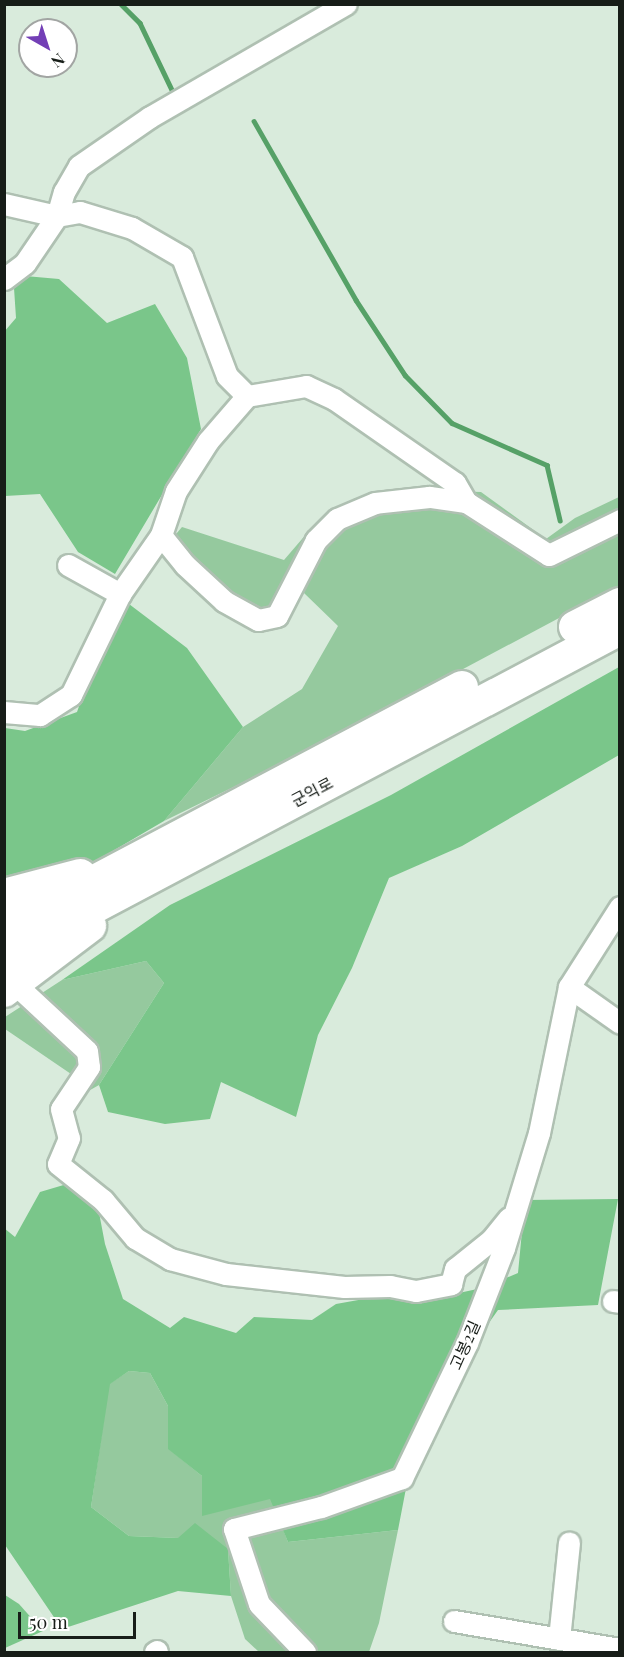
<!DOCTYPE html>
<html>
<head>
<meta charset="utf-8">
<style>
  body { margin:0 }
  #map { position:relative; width:624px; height:1657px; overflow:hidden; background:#d9ebdc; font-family:"Playfair Display","Noto Sans KR",serif }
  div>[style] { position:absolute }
  .green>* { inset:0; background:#95c99e }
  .forest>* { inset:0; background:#7ac68a }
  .stream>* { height:4.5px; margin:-2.25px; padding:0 2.25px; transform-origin:2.25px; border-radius:2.25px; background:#56a167 }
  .roads { filter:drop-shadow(2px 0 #afc0b2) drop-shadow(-2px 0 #afc0b2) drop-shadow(0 2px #afc0b2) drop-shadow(0 -2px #afc0b2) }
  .minor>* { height:21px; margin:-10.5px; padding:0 10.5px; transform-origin:10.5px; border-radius:10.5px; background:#fff }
  .highway>* { height:32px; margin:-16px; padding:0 16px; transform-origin:16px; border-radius:16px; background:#fff }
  span { translate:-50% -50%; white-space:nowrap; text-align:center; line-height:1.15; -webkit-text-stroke:4.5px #fff; paint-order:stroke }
  .street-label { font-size:16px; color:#171d18 }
  .frame { position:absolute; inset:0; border:6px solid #171d18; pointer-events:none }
  .north { position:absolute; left:18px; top:18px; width:60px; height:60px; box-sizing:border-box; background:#fff; border:2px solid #a2a5a3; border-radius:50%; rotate:141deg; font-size:16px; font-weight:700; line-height:24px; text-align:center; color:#171d18 }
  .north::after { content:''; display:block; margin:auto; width:21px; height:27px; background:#733fb6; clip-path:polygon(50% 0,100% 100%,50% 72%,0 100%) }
  .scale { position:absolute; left:18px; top:1612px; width:118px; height:27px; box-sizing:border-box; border:3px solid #171d18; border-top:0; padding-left:8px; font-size:18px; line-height:21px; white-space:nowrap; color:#171d18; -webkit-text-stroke:4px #fff; paint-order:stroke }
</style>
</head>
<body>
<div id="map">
  <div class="green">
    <div style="clip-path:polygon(449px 491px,481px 492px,546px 539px,575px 518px,619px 497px,619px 586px,330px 740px,164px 821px,243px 727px,302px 689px,338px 626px,304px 593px,284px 623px,160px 553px,182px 527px,284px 560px,314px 525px,355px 498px)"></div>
    <div style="clip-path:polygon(146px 961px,164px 983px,99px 1085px,55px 1110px,71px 1074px,5px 1029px,5px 1017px,62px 980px)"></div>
    <div style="clip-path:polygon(129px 1371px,150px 1373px,168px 1406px,169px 1449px,202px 1476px,271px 1498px,288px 1542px,398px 1530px,379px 1623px,369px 1652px,259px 1652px,245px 1639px,231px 1596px,228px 1549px,178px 1538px,129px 1536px,91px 1507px,109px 1384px)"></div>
  </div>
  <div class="forest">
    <div style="clip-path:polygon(25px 276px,59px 279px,107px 323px,155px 304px,187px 358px,201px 429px,115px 574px,78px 552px,40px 494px,5px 496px,4px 332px,16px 318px,14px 288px)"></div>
    <div style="clip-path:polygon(129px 604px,187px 648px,243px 727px,164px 821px,5px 914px,5px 728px,25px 731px,77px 712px,101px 643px)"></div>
    <div style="clip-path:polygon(619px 667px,619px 755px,462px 846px,389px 878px,352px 968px,318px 1035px,296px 1117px,221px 1082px,210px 1119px,165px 1124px,108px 1112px,99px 1085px,164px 983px,146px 961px,62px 980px,170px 905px,391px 795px)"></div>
    <div style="clip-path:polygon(67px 1184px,97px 1202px,105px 1244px,123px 1299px,170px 1328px,184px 1317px,236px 1333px,254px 1317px,312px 1320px,336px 1304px,364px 1299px,431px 1299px,482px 1288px,518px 1273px,525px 1200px,618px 1199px,598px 1305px,498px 1310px,474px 1344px,408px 1478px,398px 1530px,288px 1542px,270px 1499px,202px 1516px,202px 1476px,168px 1449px,168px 1406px,150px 1373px,129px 1371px,110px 1384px,91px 1507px,129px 1536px,178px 1538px,195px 1523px,228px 1549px,231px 1596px,178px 1591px,62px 1629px,5px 1545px,4px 1228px,15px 1237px,40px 1192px)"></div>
    <div style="clip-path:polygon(5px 1595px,19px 1604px,43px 1631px,5px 1648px)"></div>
  </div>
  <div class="stream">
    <div style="left:121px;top:4px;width:27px;rotate:45deg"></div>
    <div style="left:140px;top:23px;width:79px;rotate:64.4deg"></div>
    <div style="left:174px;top:94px;width:4px;rotate:-34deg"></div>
    <div style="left:254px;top:121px;width:206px;rotate:60.3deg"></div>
    <div style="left:356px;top:300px;width:90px;rotate:56.8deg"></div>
    <div style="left:405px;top:375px;width:67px;rotate:45.6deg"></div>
    <div style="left:452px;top:423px;width:104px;rotate:23.9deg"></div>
    <div style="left:547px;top:465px;width:57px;rotate:76.7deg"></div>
  </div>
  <div class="roads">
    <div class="minor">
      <div style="left:4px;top:204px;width:54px;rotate:12.8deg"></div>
      <div style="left:57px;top:216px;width:23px;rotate:-10deg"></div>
      <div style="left:80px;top:212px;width:54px;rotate:17.1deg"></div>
      <div style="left:132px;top:228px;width:58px;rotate:30.1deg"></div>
      <div style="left:182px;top:257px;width:127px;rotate:69.3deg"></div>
      <div style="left:227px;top:376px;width:28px;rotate:45deg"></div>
      <div style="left:4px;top:279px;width:26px;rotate:-37deg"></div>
      <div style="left:25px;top:263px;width:57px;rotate:-55.8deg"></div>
      <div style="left:57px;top:216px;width:25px;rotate:-74deg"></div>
      <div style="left:64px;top:192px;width:30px;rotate:-60deg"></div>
      <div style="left:79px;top:166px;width:86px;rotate:-34.6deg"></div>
      <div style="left:150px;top:117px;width:226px;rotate:-30deg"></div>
      <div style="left:466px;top:502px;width:37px;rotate:-172deg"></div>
      <div style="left:429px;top:497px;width:54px;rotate:173.7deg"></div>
      <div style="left:375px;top:503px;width:41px;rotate:157.2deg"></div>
      <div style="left:337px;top:519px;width:30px;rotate:135deg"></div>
      <div style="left:316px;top:540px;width:85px;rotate:117.2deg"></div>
      <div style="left:277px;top:616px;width:19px;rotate:168deg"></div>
      <div style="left:258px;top:620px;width:39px;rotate:-151deg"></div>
      <div style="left:224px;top:601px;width:53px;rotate:-137.3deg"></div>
      <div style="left:185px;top:565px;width:38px;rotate:-129deg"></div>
      <div style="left:161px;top:535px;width:46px;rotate:-71.2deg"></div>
      <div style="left:176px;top:491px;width:59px;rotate:-57.4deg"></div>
      <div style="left:208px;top:441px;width:60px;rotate:-49.1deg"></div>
      <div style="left:247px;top:396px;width:60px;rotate:-9.6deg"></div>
      <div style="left:306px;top:386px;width:31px;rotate:25deg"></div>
      <div style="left:334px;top:399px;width:147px;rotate:34.8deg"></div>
      <div style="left:455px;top:483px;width:22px;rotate:60deg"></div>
      <div style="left:466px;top:502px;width:98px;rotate:32.6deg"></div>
      <div style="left:549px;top:555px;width:79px;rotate:-26.2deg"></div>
      <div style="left:68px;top:565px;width:60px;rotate:29.1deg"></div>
      <div style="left:120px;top:594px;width:72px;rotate:-55.2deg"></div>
      <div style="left:4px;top:712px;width:36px;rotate:5deg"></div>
      <div style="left:40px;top:715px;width:37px;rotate:-33deg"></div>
      <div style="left:71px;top:695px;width:112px;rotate:-64.1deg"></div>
      <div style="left:15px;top:984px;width:98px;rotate:42.9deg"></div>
      <div style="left:87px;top:1051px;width:16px;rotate:83deg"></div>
      <div style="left:89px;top:1067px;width:50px;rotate:123.7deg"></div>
      <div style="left:61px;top:1109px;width:30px;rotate:75deg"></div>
      <div style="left:69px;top:1138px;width:28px;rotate:113deg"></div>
      <div style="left:58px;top:1164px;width:58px;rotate:38.7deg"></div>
      <div style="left:103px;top:1200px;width:50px;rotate:49.9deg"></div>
      <div style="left:135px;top:1238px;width:41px;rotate:31deg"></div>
      <div style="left:170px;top:1259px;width:58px;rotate:15deg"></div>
      <div style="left:226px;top:1274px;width:119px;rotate:6.3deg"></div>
      <div style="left:344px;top:1287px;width:46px;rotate:-1.2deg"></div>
      <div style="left:390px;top:1286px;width:26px;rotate:11deg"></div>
      <div style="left:416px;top:1291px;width:36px;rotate:-11deg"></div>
      <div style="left:451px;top:1284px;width:16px;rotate:-75deg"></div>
      <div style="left:455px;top:1269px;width:46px;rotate:-38.9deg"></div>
      <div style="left:491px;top:1240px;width:28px;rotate:-51deg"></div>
      <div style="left:569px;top:987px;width:62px;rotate:35.2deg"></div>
      <div style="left:613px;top:1301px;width:7px;rotate:8deg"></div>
      <div style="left:454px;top:1621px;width:168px;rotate:9.6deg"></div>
      <div style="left:559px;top:1639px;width:97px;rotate:-84.1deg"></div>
      <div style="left:155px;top:1652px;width:2px;rotate:-27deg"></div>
      <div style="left:305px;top:1652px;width:66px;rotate:-133.8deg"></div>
      <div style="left:259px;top:1604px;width:79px;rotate:-108.4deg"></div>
      <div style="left:234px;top:1529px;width:90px;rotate:-14.2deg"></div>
      <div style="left:321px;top:1507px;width:86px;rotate:-19.7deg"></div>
      <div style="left:402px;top:1478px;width:150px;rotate:-64.3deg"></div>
      <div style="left:467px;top:1343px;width:102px;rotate:-68.7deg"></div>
      <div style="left:504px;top:1248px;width:120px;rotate:-73.1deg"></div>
      <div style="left:539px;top:1133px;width:149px;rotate:-78.4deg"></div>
      <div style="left:569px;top:987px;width:95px;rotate:-57.5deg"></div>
    </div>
    <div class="highway">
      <div style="left:575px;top:627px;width:51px;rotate:-27.1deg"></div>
      <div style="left:4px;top:895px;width:79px;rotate:-14.7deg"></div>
      <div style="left:4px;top:929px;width:518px;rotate:-27.85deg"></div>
      <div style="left:4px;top:955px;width:697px;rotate:-27.89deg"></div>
      <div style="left:4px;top:991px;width:108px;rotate:-37.1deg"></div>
    </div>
  </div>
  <div class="street-label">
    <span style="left:312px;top:792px;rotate:-28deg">군익로</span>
    <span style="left:465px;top:1345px;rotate:-66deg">고봉2길</span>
  </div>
  <div class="frame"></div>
  <div class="north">N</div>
  <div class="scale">50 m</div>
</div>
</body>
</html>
